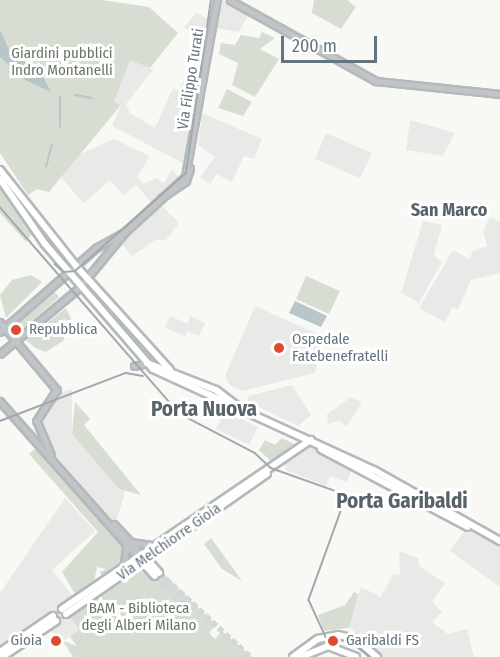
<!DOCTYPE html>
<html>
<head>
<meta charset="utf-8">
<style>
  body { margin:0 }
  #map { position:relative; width:500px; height:657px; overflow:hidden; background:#f8f8f5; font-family:"Fira Sans Condensed",sans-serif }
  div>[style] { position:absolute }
  .built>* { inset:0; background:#e9e9e8 }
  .green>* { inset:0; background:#d8ddd4 }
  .water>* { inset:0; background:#b9c5c8 }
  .stream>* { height:1.5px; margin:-0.75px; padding:0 0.75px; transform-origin:0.75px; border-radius:0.75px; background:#b9c5c8 }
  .major-tunnel>* { height:6px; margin-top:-3px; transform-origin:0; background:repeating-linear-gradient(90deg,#d3d7d8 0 6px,transparent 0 9px) }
  .roads { filter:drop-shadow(2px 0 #b4b9bc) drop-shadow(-2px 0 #b4b9bc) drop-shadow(0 2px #b4b9bc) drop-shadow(0 -2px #b4b9bc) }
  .minor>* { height:4.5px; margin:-2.25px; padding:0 2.25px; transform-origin:2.25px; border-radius:2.25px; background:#c1c5c8 }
  .major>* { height:6px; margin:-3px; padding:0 3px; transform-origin:3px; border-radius:3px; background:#fff }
  .tram>* { height:1.5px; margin:-0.75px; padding:0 0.75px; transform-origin:0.75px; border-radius:0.75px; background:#a2a9ae }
  .dots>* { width:16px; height:16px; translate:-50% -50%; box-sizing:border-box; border:3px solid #fff; border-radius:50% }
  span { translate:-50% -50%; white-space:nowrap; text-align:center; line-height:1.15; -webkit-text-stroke:6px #fff; paint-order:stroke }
  .park-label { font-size:15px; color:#687763 }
  .street-label { font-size:15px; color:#64757f }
  .poi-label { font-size:15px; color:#64757f }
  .left { translate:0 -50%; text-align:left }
  .right { translate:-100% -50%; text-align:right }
  .quarter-label { font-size:18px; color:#56636a; font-weight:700 }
  .district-label { font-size:21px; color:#56636a; font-weight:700 }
  .scale { position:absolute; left:281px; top:36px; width:96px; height:27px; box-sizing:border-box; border:3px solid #64757f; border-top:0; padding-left:8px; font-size:18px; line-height:21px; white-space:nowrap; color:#64757f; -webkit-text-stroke:4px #fff; paint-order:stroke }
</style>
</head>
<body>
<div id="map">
  <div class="built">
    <div style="clip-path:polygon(222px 0,250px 12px,239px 32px,211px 27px,206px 56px,191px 45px,197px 37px,184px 27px,196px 13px,212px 20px)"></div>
    <div style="clip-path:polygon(130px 59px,153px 70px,126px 104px,130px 113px,155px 128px,173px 88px,179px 91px,183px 81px,201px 89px,185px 164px,112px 126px,121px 105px,114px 102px)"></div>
    <div style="clip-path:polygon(202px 113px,262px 139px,254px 159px,244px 156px,232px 182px,217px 174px,210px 184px,200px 177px,215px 157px,198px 145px)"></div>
    <div style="clip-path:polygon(410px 120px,455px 133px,443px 156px,406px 150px)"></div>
    <div style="clip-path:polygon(326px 133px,372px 153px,360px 178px,315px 159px)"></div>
    <div style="clip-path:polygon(114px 139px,150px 156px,137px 177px,144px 184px,156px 178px,164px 183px,172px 169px,179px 178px,151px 202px,136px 185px,124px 195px,110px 180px,84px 203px,61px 178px,80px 154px)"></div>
    <div style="clip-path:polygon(162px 206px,179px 223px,166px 240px,155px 240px,132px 256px,120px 241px)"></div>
    <div style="clip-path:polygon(490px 217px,500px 222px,500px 273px,471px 280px,458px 310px,453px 307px,444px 322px,419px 308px,453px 250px,469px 259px,473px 251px,487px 246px,483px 231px)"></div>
    <div style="clip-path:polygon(423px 221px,442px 225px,434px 255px,442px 262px,419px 303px,401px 293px)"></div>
    <div style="clip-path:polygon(255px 306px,322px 336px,315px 373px,242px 391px,230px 385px,225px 376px)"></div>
    <div style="clip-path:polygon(170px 316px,188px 324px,190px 316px,205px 323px,199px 336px,187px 331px,185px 336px,165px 328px)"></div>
    <div style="clip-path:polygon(292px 385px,311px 415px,298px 426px,247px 401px,248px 396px)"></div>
    <div style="clip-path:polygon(72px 389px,72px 434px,125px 493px,115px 525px,43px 440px,38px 418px,55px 394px)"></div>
    <div style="clip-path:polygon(351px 397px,362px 402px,347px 426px,339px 421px,328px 424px,327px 414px)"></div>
    <div style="clip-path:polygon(225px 411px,258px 427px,249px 445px,216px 429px)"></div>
    <div style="clip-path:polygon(308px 443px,353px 466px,347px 482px,330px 476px,326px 486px,286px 470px,284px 461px)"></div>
    <div style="clip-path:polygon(65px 498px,95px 531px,52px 570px,75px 599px,63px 607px,79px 631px,60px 643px,45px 621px,0 651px,0 593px)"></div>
    <div style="clip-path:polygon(467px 527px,500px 545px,500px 587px,450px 551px)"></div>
    <div style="clip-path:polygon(399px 551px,419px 558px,419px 566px,445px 583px,432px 602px,442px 612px,432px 622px,448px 634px,467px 629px,474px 657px,377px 657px,348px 625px,361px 587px,381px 597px,393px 574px,400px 575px)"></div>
  </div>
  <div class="green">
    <div style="clip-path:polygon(0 0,102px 0,149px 7px,178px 33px,150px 68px,130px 60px,114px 102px,121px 105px,49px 192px,37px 189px,28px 195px,0 153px)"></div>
    <div style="clip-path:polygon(314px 0,347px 0,356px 7px,341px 29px,312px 13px)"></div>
    <div style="clip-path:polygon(262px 32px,275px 38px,260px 49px,279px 59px,255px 97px,232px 85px,238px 63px,219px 54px,221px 43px,235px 45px,241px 35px,259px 38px)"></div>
    <div style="clip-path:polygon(227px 89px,252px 102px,243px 116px,218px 108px)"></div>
    <div style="clip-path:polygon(0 186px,34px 230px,26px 242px,0 213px)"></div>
    <div style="clip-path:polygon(31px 275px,42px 282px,6px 318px,0 295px,12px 280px)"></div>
    <div style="clip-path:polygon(306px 276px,340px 291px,329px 314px,296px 299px)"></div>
    <div style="clip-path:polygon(53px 290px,59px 297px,16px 335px,11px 327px)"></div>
    <div style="clip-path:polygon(96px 292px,160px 363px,160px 364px,147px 360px,110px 319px)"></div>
    <div style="clip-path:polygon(66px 308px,71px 319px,63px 341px,46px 352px,35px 348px,26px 340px)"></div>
    <div style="clip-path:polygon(75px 402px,90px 419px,84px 425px,141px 495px,119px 489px,72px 434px)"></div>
    <div style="clip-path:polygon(282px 438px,294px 444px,272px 462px,259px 450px,265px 440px,275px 445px)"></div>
    <div style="clip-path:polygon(36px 448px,125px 550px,122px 564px,102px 578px,100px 572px,106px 569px,97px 567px,94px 582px,76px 596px,62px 572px,98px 532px,29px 454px)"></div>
    <div style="clip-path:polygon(211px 538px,235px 571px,242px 581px,222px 569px,204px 544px)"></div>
    <div style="clip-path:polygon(137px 569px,153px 578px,161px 571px,216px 625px,209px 633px,215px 639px,222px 631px,252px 657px,73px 657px,63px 641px,77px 646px,70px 637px,79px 630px,69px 616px)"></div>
    <div style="clip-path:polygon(354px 592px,358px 594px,349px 628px,324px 631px,318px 615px,345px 605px)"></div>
  </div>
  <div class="water">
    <div style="clip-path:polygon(0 30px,11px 54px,39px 69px,51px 92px,25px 80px,0 57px)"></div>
    <div style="clip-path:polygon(295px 301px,327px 316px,321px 327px,289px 313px)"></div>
  </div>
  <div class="stream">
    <div style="left:75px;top:95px;width:17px;rotate:10deg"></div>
    <div style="left:60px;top:127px;width:30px;rotate:-90deg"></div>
    <div style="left:46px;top:167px;width:23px;rotate:-75deg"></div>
  </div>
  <div class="major-tunnel">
    <div style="left:159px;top:573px;width:124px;rotate:42.7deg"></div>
    <div style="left:155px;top:576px;width:54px;rotate:42deg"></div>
  </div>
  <div class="roads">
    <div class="minor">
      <div style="left:230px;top:0;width:167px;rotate:29deg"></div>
      <div style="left:376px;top:81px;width:125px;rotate:6deg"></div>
      <div style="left:161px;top:198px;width:30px;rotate:-34deg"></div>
      <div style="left:186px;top:181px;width:13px;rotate:-72deg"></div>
      <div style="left:0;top:322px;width:89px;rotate:50deg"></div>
      <div style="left:57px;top:390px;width:37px;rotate:123deg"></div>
      <div style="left:37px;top:421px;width:36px;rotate:67deg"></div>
      <div style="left:0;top:332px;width:128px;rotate:-41.2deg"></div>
      <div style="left:96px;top:248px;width:33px;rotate:-29deg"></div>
      <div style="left:0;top:354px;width:103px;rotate:-39.9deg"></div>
      <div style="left:79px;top:288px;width:72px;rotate:-50.6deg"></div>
      <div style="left:125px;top:232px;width:81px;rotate:-42.5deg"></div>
      <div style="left:185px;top:177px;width:180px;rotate:-79.8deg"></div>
      <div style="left:134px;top:366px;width:13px;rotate:-13deg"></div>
      <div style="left:0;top:401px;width:207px;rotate:48.5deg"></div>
      <div style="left:114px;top:524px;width:40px;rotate:47deg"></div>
      <div style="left:131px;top:542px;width:21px;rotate:8deg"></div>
      <div style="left:124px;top:565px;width:20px;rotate:-84deg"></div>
    </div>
    <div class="major">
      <div style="left:0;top:170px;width:122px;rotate:51.6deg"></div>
      <div style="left:76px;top:266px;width:140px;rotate:47.9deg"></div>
      <div style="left:0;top:179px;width:79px;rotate:55.3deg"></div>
      <div style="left:45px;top:244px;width:165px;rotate:49.2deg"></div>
      <div style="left:153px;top:369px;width:243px;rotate:24.6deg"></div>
      <div style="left:374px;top:470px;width:145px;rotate:29.4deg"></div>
      <div style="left:147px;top:363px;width:74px;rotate:21.4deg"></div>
      <div style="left:216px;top:390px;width:25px;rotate:37deg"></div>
      <div style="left:321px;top:449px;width:166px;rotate:28deg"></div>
      <div style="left:143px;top:555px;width:24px;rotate:48deg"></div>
      <div style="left:139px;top:559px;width:23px;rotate:47deg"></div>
      <div style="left:62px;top:609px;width:301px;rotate:-34.2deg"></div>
      <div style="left:66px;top:614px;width:245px;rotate:-34.9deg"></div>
      <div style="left:0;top:652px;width:64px;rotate:-34.2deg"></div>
      <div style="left:2px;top:657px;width:65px;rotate:-33.7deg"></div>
      <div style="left:293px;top:657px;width:31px;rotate:-36deg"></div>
      <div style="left:318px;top:639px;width:20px;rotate:-11deg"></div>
      <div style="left:338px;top:635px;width:18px;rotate:13deg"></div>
      <div style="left:356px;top:639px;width:28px;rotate:41deg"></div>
      <div style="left:301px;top:657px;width:29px;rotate:-22deg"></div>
      <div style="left:328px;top:646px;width:30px;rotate:21deg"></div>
    </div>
  </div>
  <div class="tram">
    <div style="left:0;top:207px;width:274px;rotate:49deg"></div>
    <div style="left:180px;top:414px;width:85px;rotate:27.5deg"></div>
    <div style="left:255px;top:453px;width:22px;rotate:43deg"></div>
    <div style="left:271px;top:468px;width:81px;rotate:19.6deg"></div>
    <div style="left:347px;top:495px;width:112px;rotate:109.9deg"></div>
    <div style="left:309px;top:600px;width:41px;rotate:65.3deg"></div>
    <div style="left:326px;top:637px;width:25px;rotate:11deg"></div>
    <div style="left:351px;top:642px;width:24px;rotate:38deg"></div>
    <div style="left:55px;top:264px;width:12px;rotate:42deg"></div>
    <div style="left:64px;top:272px;width:11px;rotate:-5deg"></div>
    <div style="left:75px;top:271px;width:148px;rotate:-41.4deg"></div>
    <div style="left:186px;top:173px;width:175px;rotate:-81.8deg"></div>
    <div style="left:0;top:421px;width:135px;rotate:-20.9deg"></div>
    <div style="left:126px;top:373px;width:17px;rotate:10deg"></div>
  </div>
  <div class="dots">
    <div style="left:16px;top:330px;background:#dd4b30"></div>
    <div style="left:279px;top:348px;background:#dd4b30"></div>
    <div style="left:56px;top:641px;background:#dd4b30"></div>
    <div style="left:333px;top:641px;background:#dd4b30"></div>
  </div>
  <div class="park-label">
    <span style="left:62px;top:62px">Giardini pubblici<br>Indro Montanelli</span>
    <span style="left:139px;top:617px">BAM - Biblioteca<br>degli Alberi Milano</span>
  </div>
  <div class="street-label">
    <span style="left:191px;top:79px;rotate:-81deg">Via Filippo Turati</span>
    <span style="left:169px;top:542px;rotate:-35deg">Via Melchiorre Gioia</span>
  </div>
  <div class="poi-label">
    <span class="left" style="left:29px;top:330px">Repubblica</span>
    <span class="left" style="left:292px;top:348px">Ospedale<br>Fatebenefratelli</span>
    <span class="right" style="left:42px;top:641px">Gioia</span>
    <span class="left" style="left:346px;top:641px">Garibaldi FS</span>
  </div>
  <div class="quarter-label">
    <span style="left:449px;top:210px">San Marco</span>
  </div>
  <div class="district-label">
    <span style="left:204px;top:409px">Porta Nuova</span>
    <span style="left:402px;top:501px">Porta Garibaldi</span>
  </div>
  <div class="scale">200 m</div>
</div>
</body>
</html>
